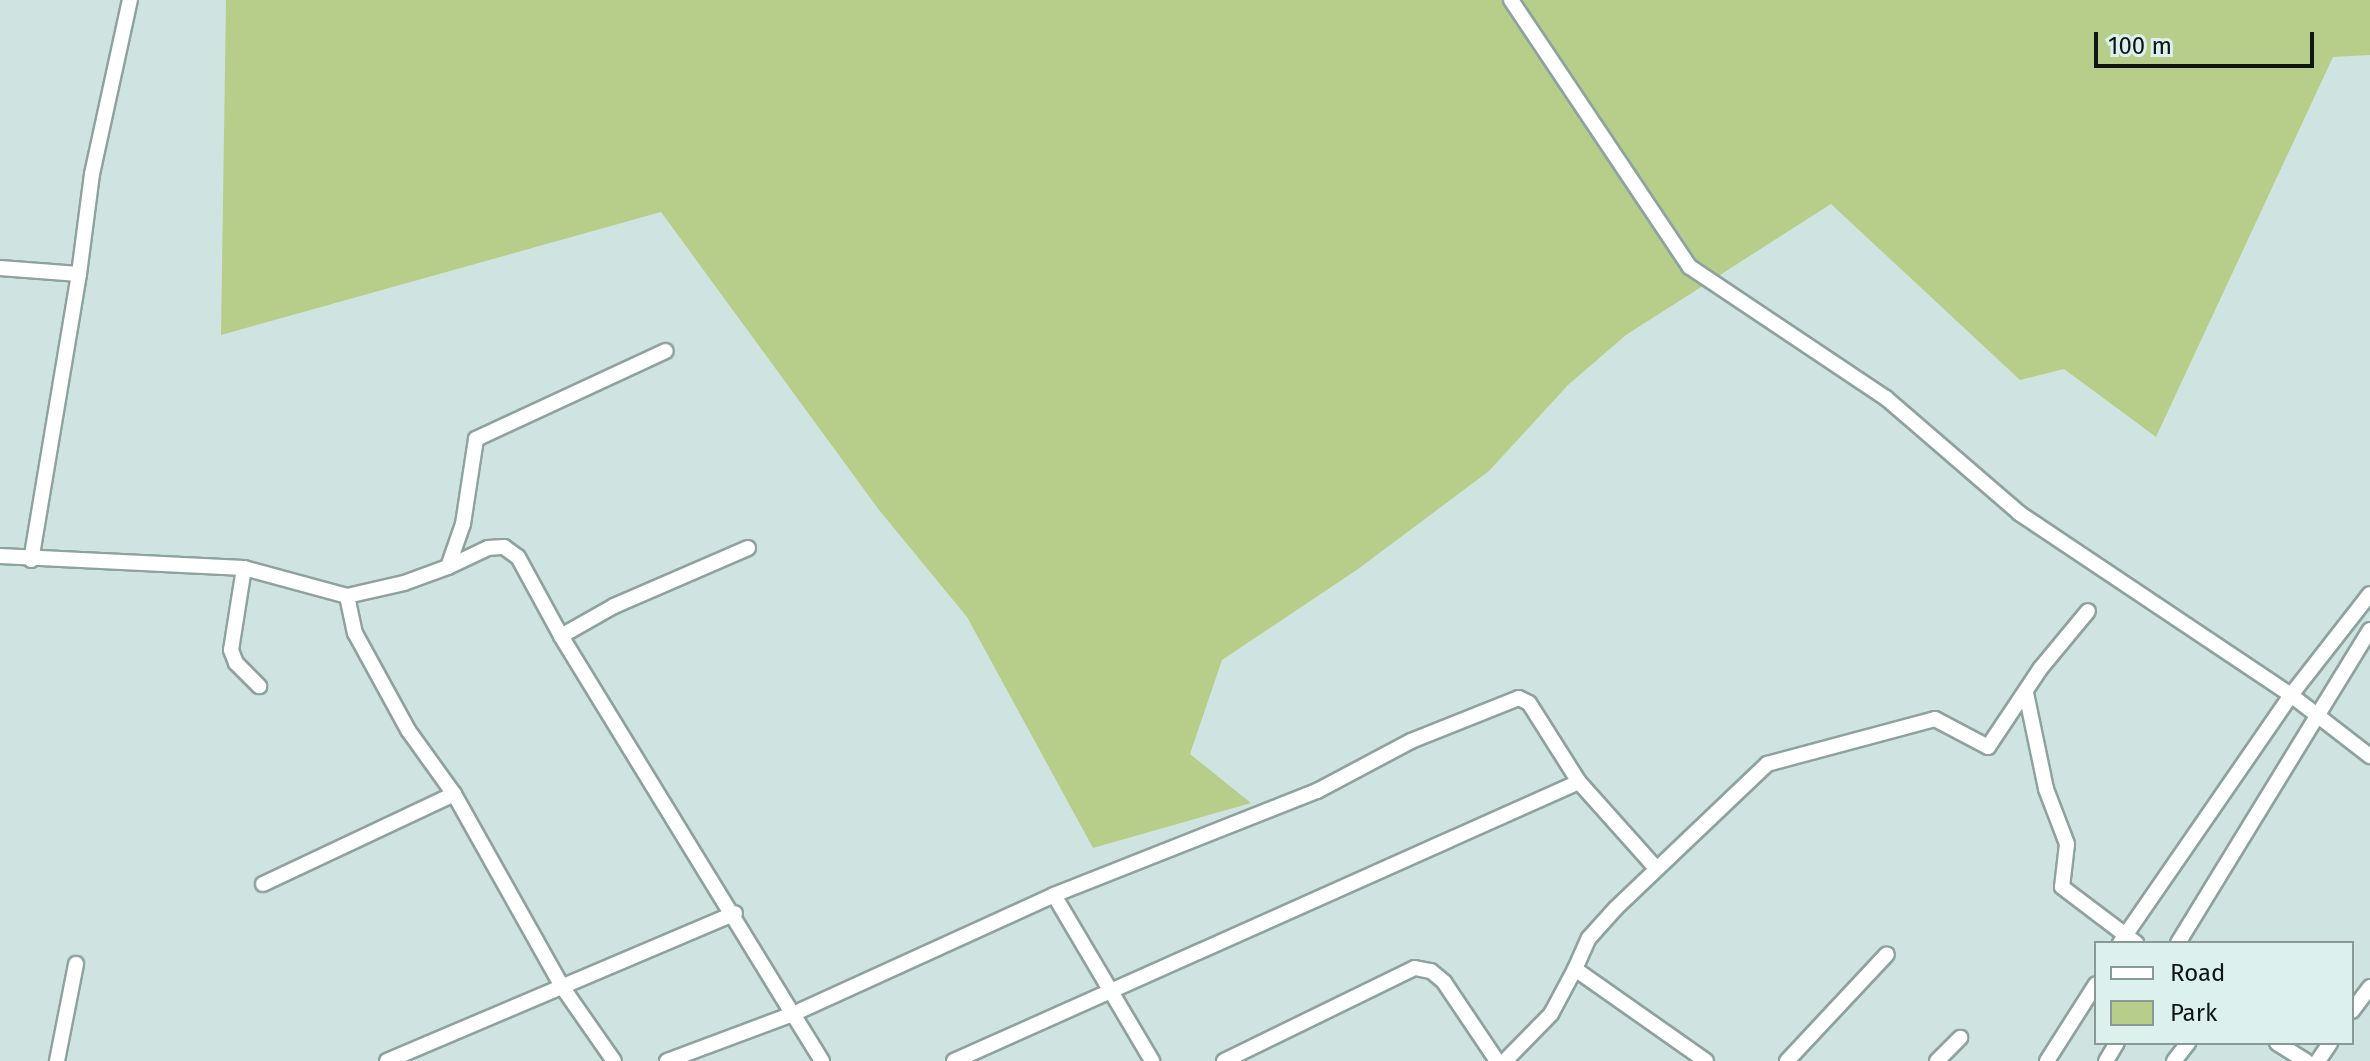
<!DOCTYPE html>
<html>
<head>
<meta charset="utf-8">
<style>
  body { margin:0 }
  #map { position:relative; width:2370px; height:1061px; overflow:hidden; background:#cfe4e0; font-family:"Fira Sans",sans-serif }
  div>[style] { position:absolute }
  .green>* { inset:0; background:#b7ce8b }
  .roads { filter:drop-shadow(2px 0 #8ea29e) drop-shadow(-2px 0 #8ea29e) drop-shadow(0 2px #8ea29e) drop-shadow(0 -2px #8ea29e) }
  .minor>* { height:14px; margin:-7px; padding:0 7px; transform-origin:7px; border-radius:7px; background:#fff }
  span { translate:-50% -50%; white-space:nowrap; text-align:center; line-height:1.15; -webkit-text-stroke:6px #dcf1ed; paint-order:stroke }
  .legend { position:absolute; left:2094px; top:941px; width:260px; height:104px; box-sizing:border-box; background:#dcf1ed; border:2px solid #8a9996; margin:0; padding:10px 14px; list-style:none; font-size:24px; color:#0e1514 }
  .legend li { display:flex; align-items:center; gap:16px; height:40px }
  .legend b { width:40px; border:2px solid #8a9996 }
  .scale { position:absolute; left:2094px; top:32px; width:220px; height:36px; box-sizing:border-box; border:4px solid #0e1514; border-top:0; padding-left:10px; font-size:24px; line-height:28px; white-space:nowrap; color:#0e1514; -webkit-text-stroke:6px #dcf1ed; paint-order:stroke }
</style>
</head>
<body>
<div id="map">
  <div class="green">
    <div style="clip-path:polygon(226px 0,2370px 0,2370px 55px,2333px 57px,2156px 437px,2064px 369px,2020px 380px,1831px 204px,1626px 335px,1568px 385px,1489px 471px,1358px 569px,1222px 660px,1190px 754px,1251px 803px,1093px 848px,967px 617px,879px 510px,661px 212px,221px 335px)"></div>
  </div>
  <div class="roads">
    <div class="minor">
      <div style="left:1511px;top:0;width:321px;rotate:56.2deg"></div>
      <div style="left:1690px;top:267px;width:236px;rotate:33.8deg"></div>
      <div style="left:1886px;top:398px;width:176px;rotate:40.8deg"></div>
      <div style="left:2019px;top:513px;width:327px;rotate:33.8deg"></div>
      <div style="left:2291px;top:695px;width:100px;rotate:37.7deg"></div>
      <div style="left:0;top:268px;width:79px;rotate:4.3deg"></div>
      <div style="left:79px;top:274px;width:290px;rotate:99.5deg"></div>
      <div style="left:79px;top:274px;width:101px;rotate:-82.6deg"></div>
      <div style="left:92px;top:174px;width:178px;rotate:-77.7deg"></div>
      <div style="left:748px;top:548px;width:146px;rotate:156.6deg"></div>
      <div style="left:614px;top:606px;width:61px;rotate:150.5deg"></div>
      <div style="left:561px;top:636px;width:444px;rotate:58.5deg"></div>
      <div style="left:793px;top:1014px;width:287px;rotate:-24.5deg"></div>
      <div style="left:1054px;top:895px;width:283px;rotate:-21.6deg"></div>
      <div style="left:1317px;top:791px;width:106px;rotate:-28deg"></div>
      <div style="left:1411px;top:741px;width:116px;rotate:-21.7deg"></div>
      <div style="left:1519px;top:698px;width:11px;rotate:27deg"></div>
      <div style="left:1529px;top:703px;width:93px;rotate:57.7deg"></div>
      <div style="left:0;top:556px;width:244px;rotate:2.8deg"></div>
      <div style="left:244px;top:568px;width:107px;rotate:15.2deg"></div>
      <div style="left:347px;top:596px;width:58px;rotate:-12.8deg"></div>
      <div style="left:404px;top:583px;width:47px;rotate:-20deg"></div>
      <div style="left:448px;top:567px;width:46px;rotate:-70.8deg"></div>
      <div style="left:463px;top:524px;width:86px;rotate:-81.3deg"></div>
      <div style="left:476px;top:439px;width:209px;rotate:-24.9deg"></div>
      <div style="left:448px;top:567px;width:44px;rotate:-25.4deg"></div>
      <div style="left:488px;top:548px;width:16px;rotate:-4deg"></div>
      <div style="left:504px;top:547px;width:17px;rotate:36deg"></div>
      <div style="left:518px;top:557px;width:90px;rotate:61.4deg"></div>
      <div style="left:244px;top:568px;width:83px;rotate:99deg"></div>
      <div style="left:231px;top:650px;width:14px;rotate:69deg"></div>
      <div style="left:236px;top:663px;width:33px;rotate:45deg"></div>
      <div style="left:347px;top:596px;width:38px;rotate:78deg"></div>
      <div style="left:355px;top:633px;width:111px;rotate:61.3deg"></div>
      <div style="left:408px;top:730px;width:79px;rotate:54.3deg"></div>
      <div style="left:454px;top:794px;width:223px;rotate:60.7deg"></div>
      <div style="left:563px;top:988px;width:89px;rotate:55.1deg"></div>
      <div style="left:2026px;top:693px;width:98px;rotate:78.2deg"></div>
      <div style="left:2046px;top:789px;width:59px;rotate:69.1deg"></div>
      <div style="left:2067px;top:844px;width:43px;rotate:96.6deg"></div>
      <div style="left:2062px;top:887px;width:93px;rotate:37.1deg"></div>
      <div style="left:263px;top:884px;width:211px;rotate:-25.2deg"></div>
      <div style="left:1054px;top:895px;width:193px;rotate:59.4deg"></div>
      <div style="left:2120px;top:943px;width:301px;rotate:-55.4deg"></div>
      <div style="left:2291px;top:695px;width:128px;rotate:-52deg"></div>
      <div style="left:2178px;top:943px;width:367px;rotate:-58.5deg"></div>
      <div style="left:1575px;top:969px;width:34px;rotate:-66deg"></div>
      <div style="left:1589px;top:938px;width:40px;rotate:-48deg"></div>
      <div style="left:1616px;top:908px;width:209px;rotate:-43.6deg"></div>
      <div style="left:1767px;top:764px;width:174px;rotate:-15deg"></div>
      <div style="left:1935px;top:719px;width:60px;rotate:27.8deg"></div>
      <div style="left:1988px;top:747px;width:94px;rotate:-56.3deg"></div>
      <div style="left:2040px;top:669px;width:75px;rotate:-50.4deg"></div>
      <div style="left:2352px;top:1011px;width:30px;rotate:-53deg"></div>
      <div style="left:2277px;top:1043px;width:34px;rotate:32deg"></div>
      <div style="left:57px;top:1061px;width:99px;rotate:-78.9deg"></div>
      <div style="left:387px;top:1061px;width:378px;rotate:-23deg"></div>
      <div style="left:667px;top:1061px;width:134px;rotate:-20.5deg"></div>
      <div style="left:793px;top:1014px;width:55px;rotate:58.3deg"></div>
      <div style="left:954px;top:1061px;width:684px;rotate:-24.06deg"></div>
      <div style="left:1579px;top:782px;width:114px;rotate:48.2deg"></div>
      <div style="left:1224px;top:1061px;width:212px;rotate:-26deg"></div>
      <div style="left:1415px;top:968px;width:16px;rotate:11deg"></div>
      <div style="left:1431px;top:971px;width:17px;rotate:40deg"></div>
      <div style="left:1444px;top:982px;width:95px;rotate:56.1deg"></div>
      <div style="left:1505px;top:1061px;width:66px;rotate:-45.6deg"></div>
      <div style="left:1551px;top:1014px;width:51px;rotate:-61.9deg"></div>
      <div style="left:1575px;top:969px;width:160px;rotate:35.1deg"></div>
      <div style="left:1787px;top:1061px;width:146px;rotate:-46.9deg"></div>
      <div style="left:1937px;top:1061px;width:33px;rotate:-45deg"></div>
      <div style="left:2047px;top:1061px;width:91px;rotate:-57.5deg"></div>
      <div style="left:2106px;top:1061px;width:21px;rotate:-59deg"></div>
      <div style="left:2174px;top:1061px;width:23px;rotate:-52deg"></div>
      <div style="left:2318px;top:1061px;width:22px;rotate:-56deg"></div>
    </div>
  </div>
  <ul class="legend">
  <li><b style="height:10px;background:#fff"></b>Road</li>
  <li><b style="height:22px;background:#b7ce8b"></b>Park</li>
  </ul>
  <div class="scale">100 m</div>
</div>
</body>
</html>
